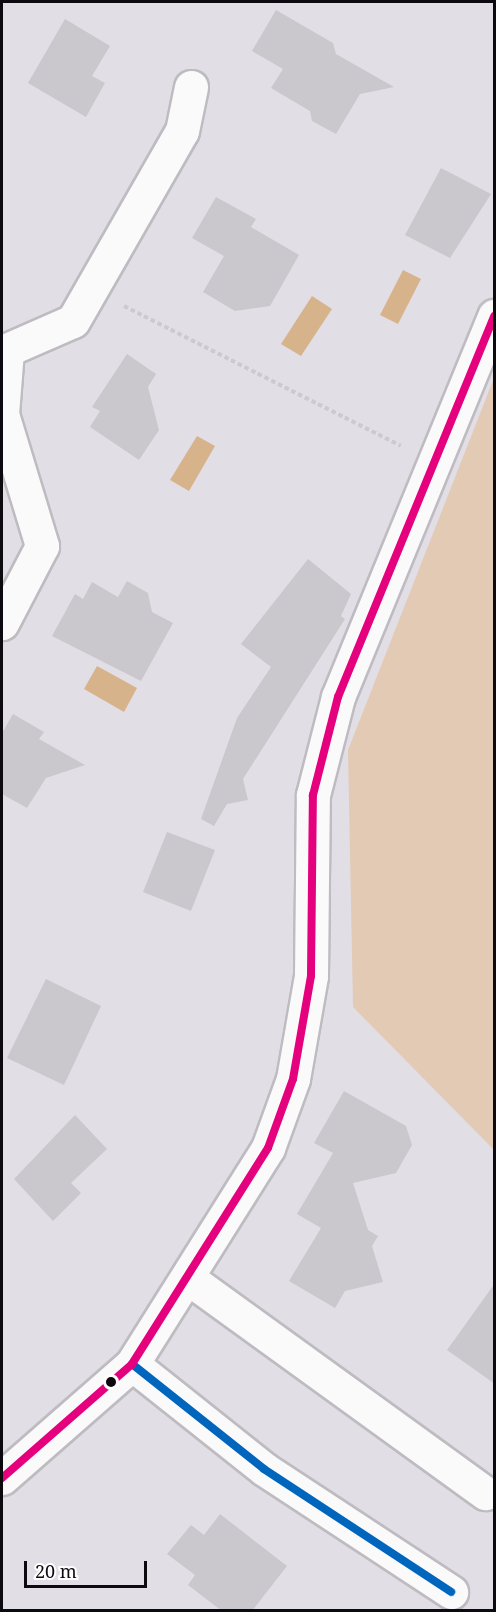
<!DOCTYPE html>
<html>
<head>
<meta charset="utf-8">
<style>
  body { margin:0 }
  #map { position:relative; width:496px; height:1612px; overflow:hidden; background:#e2dee6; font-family:"Noto Serif",serif }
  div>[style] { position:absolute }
  .green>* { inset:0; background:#e3cab4 }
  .water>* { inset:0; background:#d7b38c }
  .building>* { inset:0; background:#cac7cd }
  .path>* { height:4px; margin-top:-2px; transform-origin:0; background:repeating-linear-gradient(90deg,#cbcacc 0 4.5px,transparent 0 7.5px) }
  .roads { filter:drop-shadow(2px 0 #bebbc1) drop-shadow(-2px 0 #bebbc1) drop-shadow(0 2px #bebbc1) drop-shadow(0 -2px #bebbc1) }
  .minor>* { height:33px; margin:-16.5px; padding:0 16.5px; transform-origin:16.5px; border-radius:16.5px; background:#fbfafb }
  .bus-1>* { height:8px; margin:-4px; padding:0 4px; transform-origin:4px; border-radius:4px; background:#0065bd }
  .bus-2>* { height:8px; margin:-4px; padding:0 4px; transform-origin:4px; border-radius:4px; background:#e5007d }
  .dots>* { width:16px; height:16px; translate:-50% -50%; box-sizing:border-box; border:3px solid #fff; border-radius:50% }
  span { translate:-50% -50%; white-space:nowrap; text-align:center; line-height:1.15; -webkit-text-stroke:4.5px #fff; paint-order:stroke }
  .frame { position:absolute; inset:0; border:3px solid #0d0a0f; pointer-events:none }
  .scale { position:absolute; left:24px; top:1561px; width:123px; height:27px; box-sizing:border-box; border:3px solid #0d0a0f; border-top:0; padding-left:8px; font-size:18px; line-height:21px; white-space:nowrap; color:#0d0a0f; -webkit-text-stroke:4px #fff; paint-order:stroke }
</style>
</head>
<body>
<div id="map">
  <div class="green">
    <div style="clip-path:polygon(494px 378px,494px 1150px,353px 1007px,348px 750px)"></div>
  </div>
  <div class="water">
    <div style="clip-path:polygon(403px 270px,421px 279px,398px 324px,380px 315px)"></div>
    <div style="clip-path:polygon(312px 296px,332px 309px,301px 356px,281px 344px)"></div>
    <div style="clip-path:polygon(197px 436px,215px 446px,189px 491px,170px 480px)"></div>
    <div style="clip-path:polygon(97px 666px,137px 688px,124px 712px,84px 689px)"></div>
  </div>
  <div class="building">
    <div style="clip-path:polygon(276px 10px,333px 43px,336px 54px,394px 87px,360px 94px,336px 134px,312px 121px,310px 111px,271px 88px,283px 69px,252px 51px)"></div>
    <div style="clip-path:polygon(65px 19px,110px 46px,92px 76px,105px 83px,86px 117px,28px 83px)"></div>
    <div style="clip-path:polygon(441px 168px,491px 194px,450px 258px,405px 235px)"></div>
    <div style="clip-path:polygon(216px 197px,256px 219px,251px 227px,299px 255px,270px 306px,235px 311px,203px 292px,224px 256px,192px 238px)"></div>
    <div style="clip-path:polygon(127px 354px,156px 374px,148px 387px,159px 430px,139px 460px,90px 427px,100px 411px,92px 407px)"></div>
    <div style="clip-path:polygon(308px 559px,351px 594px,341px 616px,345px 619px,243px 779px,248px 800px,227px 804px,214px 826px,201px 819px,237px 718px,271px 667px,241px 644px)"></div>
    <div style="clip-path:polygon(127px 581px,148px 593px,152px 612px,173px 623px,141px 681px,52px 636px,75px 594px,83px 599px,92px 582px,118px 597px)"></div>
    <div style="clip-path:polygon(13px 714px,44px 732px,39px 739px,85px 765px,46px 778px,27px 808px,2px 794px,2px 733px)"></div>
    <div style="clip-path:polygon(167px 832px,215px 850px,191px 911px,143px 892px)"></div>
    <div style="clip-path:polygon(46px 979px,101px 1006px,64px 1085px,7px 1058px)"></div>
    <div style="clip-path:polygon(344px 1091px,406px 1126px,412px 1145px,396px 1173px,353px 1183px,368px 1230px,378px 1236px,372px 1246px,383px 1282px,345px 1291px,335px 1308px,289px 1281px,321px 1228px,297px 1214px,333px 1153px,314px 1143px)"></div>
    <div style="clip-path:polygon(75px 1115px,107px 1149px,71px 1183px,81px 1193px,53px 1221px,14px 1179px)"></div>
    <div style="clip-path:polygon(495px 1283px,495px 1384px,447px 1350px)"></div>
    <div style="clip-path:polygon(220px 1514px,287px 1566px,252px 1611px,222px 1611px,188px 1585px,195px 1575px,167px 1554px,191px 1525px,204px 1535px)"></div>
  </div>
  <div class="path">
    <div style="left:124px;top:306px;width:310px;rotate:26.8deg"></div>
  </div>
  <div class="roads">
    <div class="minor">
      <div style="left:2px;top:352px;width:77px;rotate:-23.6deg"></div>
      <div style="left:73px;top:321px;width:219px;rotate:-60.2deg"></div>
      <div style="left:182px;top:131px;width:45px;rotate:-78.4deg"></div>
      <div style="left:2px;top:414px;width:138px;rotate:73.1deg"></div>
      <div style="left:42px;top:546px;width:87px;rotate:117.5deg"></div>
      <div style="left:2px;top:414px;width:64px;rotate:-85.5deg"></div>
      <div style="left:188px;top:1278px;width:367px;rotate:35.9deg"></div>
      <div style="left:132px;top:1364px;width:169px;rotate:38.5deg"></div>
      <div style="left:264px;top:1469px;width:224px;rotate:33.3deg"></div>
      <div style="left:2px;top:1478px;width:173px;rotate:-41.2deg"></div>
      <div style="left:132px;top:1364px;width:255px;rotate:-57.8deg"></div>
      <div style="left:268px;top:1148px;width:73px;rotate:-70.1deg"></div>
      <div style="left:293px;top:1079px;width:105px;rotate:-80.1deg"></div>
      <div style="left:311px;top:976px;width:181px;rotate:-89.4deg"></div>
      <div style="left:313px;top:795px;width:101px;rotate:-75.7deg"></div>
      <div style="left:338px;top:697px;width:412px;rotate:-67.7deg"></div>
    </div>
  </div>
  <div class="bus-1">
    <div style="left:132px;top:1364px;width:169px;rotate:38.5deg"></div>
    <div style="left:264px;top:1469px;width:224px;rotate:33.3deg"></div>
  </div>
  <div class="bus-2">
    <div style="left:2px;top:1478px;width:173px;rotate:-41.2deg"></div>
    <div style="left:132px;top:1364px;width:255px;rotate:-57.8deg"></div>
    <div style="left:268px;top:1148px;width:73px;rotate:-70.1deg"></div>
    <div style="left:293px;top:1079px;width:105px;rotate:-80.1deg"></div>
    <div style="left:311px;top:976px;width:181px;rotate:-89.4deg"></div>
    <div style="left:313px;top:795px;width:101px;rotate:-75.7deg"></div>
    <div style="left:338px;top:697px;width:412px;rotate:-67.7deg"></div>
  </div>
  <div class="dots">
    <div style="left:111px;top:1382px;background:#0d0a0f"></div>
  </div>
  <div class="frame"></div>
  <div class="scale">20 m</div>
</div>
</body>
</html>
